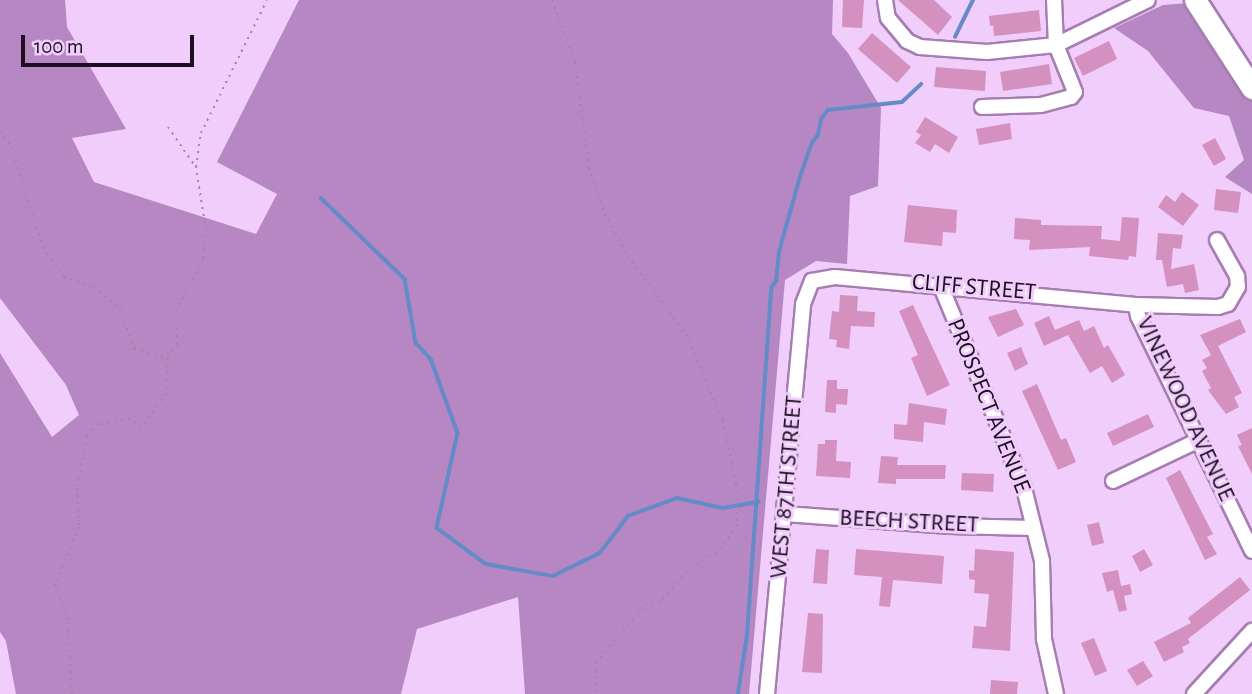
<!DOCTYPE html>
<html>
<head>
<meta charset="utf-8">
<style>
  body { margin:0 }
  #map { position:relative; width:1252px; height:694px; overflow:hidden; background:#f0cdfa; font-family:"Alegreya Sans",sans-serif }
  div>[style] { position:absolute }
  .forest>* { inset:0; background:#b687c3 }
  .stream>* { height:3.5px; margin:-1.75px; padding:0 1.75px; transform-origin:1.75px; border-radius:1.75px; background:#648bc7 }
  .building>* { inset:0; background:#d490bf }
  .path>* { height:2px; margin-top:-1px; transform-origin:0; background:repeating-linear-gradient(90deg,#a185a9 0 2px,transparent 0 7px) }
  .roads { filter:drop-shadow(2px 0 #a67db1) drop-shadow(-2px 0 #a67db1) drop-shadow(0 2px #a67db1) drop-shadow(0 -2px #a67db1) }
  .minor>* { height:14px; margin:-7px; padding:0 7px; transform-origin:7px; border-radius:7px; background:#fff }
  .primary>* { height:21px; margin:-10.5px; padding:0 10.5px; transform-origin:10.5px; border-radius:10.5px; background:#fff }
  span { translate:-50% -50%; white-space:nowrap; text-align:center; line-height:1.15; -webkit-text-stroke:6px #f0cdfa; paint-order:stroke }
  .street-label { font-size:24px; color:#1d0e22 }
  .scale { position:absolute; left:21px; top:35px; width:173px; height:32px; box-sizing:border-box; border:4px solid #1d0e22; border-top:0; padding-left:9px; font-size:21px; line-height:24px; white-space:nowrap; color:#1d0e22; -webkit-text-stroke:5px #f0cdfa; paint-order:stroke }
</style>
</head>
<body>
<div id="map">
  <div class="forest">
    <div style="clip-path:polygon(0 0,65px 0,67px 27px,126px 129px,72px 138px,94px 182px,256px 234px,277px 194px,217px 162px,299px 0,833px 0,832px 34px,848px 53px,881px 108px,878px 186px,850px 196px,847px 264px,816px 261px,785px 280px,749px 694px,525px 694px,518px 597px,417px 629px,401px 694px,16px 694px,6px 641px,0 632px,0 353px,52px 437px,79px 415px,66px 385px,0 298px)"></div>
    <div style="clip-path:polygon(1190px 3px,1252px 98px,1252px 194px,1225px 177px,1244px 160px,1229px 116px,1194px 108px,1148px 51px,1114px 28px,1163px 5px)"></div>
  </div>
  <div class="stream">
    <div style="left:955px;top:37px;width:41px;rotate:-64.1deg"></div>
    <div style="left:321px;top:198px;width:117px;rotate:44deg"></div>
    <div style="left:405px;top:279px;width:65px;rotate:80.2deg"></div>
    <div style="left:416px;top:343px;width:22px;rotate:47deg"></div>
    <div style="left:431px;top:359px;width:79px;rotate:70deg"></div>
    <div style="left:458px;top:433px;width:97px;rotate:102.5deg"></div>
    <div style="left:437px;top:528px;width:61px;rotate:36.3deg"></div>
    <div style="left:486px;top:564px;width:68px;rotate:10.2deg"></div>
    <div style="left:553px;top:576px;width:52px;rotate:-26.1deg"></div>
    <div style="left:600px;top:553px;width:46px;rotate:-52.9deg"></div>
    <div style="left:628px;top:516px;width:52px;rotate:-20.2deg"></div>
    <div style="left:677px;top:498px;width:47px;rotate:12.3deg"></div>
    <div style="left:723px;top:508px;width:36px;rotate:-10deg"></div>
    <div style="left:738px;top:694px;width:60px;rotate:-81.3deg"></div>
    <div style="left:747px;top:635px;width:348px;rotate:-86deg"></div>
    <div style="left:771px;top:288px;width:9px;rotate:-54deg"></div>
    <div style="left:776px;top:281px;width:29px;rotate:-84deg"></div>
    <div style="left:779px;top:252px;width:78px;rotate:-74.4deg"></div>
    <div style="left:800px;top:177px;width:36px;rotate:-71deg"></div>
    <div style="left:812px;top:143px;width:10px;rotate:-53deg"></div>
    <div style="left:818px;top:135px;width:16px;rotate:-79deg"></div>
    <div style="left:821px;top:119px;width:11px;rotate:-52deg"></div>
    <div style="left:828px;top:110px;width:74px;rotate:-6.2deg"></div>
    <div style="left:902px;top:102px;width:26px;rotate:-43deg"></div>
  </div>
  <div class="building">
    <div style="clip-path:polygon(843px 0,864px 0,862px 28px,842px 27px)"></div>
    <div style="clip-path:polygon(898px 0,934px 0,952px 17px,938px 35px)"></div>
    <div style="clip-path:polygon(1039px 10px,1041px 31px,994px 36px,993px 25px,990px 26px,989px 16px)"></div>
    <div style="clip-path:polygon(872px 33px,911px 67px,897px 83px,858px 49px)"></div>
    <div style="clip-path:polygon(1109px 41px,1117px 59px,1083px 76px,1074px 58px)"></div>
    <div style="clip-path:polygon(1049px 64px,1052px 84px,1003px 91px,1000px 72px)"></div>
    <div style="clip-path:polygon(936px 67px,986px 71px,985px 91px,934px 87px)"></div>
    <div style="clip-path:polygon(925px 117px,958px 137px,949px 153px,935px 144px,930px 152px,915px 143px,921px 135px,916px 132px)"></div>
    <div style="clip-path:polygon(1010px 123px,1012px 139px,979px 145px,976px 129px)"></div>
    <div style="clip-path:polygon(1215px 138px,1226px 159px,1214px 166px,1202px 145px)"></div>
    <div style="clip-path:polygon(1216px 189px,1241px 192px,1238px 213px,1214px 210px)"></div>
    <div style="clip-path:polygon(1182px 192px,1199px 205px,1183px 226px,1158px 207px,1166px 195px,1175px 202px)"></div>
    <div style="clip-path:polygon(908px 205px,957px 210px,956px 233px,943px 232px,942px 246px,904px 242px)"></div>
    <div style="clip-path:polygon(1122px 217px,1139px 218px,1136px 257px,1129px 256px,1128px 260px,1089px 256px,1090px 247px,1029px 250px,1030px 240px,1014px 239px,1015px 218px,1041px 220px,1041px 225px,1102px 226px,1101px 239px,1120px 241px)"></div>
    <div style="clip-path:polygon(1158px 233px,1183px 235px,1181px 249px,1173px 248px,1171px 269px,1194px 264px,1199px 290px,1185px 293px,1183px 284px,1167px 287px,1162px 260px,1156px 260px)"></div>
    <div style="clip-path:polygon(840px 295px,858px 296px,857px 311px,875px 312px,874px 327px,851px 326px,849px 349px,836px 347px,837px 340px,829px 339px,832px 311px,839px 312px)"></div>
    <div style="clip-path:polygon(913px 305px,950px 385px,927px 396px,911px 358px,918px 355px,899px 311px)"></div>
    <div style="clip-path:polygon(1016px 309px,1024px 325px,998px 337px,988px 317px)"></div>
    <div style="clip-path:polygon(1049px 316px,1055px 330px,1079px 320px,1084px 331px,1094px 326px,1104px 348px,1108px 345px,1125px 375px,1112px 383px,1102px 366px,1090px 373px,1068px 335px,1044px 346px,1034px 323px)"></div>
    <div style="clip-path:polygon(1240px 319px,1246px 332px,1218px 346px,1242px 393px,1234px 397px,1239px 407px,1226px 414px,1208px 390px,1211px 388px,1202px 371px,1207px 368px,1202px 360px,1211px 355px,1200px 335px)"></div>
    <div style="clip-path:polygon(1021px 347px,1028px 364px,1015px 371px,1007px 353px)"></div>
    <div style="clip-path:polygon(827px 380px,837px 380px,837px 389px,848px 389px,847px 405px,836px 404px,836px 413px,825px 412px)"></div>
    <div style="clip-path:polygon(1037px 384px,1061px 440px,1066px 438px,1076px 462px,1058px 470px,1022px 391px)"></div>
    <div style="clip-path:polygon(909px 403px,947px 409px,945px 425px,924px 422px,923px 442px,894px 439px,894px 424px,907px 425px)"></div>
    <div style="clip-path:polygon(1148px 414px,1154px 427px,1113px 446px,1107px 433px)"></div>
    <div style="clip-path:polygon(1252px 428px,1252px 474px,1238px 446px,1242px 445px,1237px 435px)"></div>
    <div style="clip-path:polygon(825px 440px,837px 440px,836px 461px,851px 462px,850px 478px,816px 476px,818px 444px,825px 444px)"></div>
    <div style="clip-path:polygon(881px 456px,898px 457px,897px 465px,946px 465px,945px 479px,896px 479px,896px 484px,878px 483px)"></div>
    <div style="clip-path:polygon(1180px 470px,1213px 534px,1207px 537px,1217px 554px,1205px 560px,1166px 478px)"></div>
    <div style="clip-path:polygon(962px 473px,994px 474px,993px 492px,961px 490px)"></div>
    <div style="clip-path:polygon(1099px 522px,1104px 543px,1092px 546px,1087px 525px)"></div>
    <div style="clip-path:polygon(816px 549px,829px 550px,827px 584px,813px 583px)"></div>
    <div style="clip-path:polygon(856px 549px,944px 556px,942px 584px,893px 580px,890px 607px,879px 606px,882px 577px,854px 575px)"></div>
    <div style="clip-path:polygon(975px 549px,1014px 552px,1010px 651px,972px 648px,974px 626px,986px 627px,989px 594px,974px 593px,975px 580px,969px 579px,969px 570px,974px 571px)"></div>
    <div style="clip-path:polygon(1144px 549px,1153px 565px,1140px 572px,1132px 556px)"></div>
    <div style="clip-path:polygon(1118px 570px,1121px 586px,1130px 584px,1132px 594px,1124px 596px,1127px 610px,1119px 612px,1113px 590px,1107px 592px,1102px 573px)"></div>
    <div style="clip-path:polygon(1240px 577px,1250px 590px,1188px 639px,1190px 643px,1182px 647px,1184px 652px,1164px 662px,1154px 642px,1191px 623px,1188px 618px)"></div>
    <div style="clip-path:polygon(808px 613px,823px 614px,822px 673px,802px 672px)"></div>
    <div style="clip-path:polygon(1094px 638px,1107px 671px,1095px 676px,1081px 643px)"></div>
    <div style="clip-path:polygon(1143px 661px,1153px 676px,1137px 686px,1127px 670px)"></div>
    <div style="clip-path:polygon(991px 680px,1018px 682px,1017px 694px,990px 694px)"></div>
  </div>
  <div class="path">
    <div style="left:552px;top:0;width:66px;rotate:69.6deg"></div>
    <div style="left:575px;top:62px;width:107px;rotate:82.5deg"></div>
    <div style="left:589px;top:168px;width:49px;rotate:70.8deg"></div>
    <div style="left:605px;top:214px;width:48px;rotate:61.3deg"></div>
    <div style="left:628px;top:256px;width:97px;rotate:53.4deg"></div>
    <div style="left:686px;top:334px;width:94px;rotate:66.7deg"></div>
    <div style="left:723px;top:420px;width:65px;rotate:78.5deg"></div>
    <div style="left:736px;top:484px;width:41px;rotate:88.6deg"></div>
    <div style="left:737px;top:525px;width:27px;rotate:123deg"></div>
    <div style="left:722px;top:548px;width:42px;rotate:146.7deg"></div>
    <div style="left:687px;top:571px;width:41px;rotate:131.1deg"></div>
    <div style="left:660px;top:602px;width:12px;rotate:175deg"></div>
    <div style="left:648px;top:603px;width:42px;rotate:133.1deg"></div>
    <div style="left:619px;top:634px;width:36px;rotate:128deg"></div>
    <div style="left:597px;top:662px;width:32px;rotate:94deg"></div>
    <div style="left:168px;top:127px;width:47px;rotate:55.3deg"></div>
    <div style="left:0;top:131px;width:19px;rotate:55deg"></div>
    <div style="left:11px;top:147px;width:105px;rotate:72.3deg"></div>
    <div style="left:43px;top:247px;width:37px;rotate:55deg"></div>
    <div style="left:64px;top:277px;width:32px;rotate:18deg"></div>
    <div style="left:94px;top:287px;width:33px;rotate:39deg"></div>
    <div style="left:120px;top:308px;width:43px;rotate:71.1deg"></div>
    <div style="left:134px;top:349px;width:35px;rotate:15deg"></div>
    <div style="left:168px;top:358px;width:36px;rotate:93deg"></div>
    <div style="left:166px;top:394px;width:41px;rotate:127.1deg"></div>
    <div style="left:141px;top:427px;width:14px;rotate:-144deg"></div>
    <div style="left:130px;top:419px;width:32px;rotate:171deg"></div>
    <div style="left:98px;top:424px;width:16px;rotate:133deg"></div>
    <div style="left:87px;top:436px;width:53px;rotate:100.9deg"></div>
    <div style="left:77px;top:488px;width:39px;rotate:87deg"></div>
    <div style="left:79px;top:527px;width:62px;rotate:112.8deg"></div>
    <div style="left:55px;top:584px;width:40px;rotate:71.1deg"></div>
    <div style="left:68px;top:622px;width:72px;rotate:86.8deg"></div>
    <div style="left:168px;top:357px;width:16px;rotate:-55deg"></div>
    <div style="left:177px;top:344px;width:33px;rotate:-92deg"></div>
    <div style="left:176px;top:311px;width:59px;rotate:-63deg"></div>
    <div style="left:203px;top:258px;width:28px;rotate:-84deg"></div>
    <div style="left:206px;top:230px;width:64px;rotate:-99deg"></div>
    <div style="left:196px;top:167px;width:34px;rotate:-82deg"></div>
    <div style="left:201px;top:133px;width:148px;rotate:-63.6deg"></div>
  </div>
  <div class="roads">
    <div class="minor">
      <div style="left:885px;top:0;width:18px;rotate:81deg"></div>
      <div style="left:888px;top:18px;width:30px;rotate:50deg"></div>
      <div style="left:907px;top:41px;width:14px;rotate:25deg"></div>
      <div style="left:920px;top:47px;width:67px;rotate:4.3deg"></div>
      <div style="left:987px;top:52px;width:69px;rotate:-5.8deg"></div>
      <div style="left:1056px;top:45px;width:102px;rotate:-26.1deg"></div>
      <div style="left:982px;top:107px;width:59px;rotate:-1.9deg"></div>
      <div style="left:1041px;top:105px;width:31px;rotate:-15deg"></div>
      <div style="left:1071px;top:97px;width:6px;rotate:-51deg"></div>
      <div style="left:1075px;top:92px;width:51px;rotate:-112deg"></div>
      <div style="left:1056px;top:45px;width:45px;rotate:-92.5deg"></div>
      <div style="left:940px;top:284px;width:221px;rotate:67.6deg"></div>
      <div style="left:1024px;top:488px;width:75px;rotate:76.1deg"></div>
      <div style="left:1042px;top:561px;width:78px;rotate:88.5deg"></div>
      <div style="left:1044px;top:639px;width:56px;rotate:77.7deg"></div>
      <div style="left:1136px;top:305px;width:11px;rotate:80deg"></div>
      <div style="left:1138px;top:316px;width:261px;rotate:64.1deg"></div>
      <div style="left:1113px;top:481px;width:95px;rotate:-25.5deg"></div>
      <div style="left:785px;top:514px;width:165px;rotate:4.2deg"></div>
      <div style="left:950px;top:526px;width:83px;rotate:1.4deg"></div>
      <div style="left:767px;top:694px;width:392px;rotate:-84.7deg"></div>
      <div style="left:803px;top:304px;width:25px;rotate:-69deg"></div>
      <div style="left:812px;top:281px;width:23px;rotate:-10deg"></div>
      <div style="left:835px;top:277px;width:302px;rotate:5.3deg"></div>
      <div style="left:1136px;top:305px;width:82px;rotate:1.4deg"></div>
      <div style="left:1218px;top:307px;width:10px;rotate:-17deg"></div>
      <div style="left:1228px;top:304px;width:20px;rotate:-60deg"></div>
      <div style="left:1238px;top:287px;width:11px;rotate:-95deg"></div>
      <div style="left:1237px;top:276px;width:41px;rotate:-119.1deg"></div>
      <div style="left:1194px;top:694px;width:86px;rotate:-47.4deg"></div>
    </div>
    <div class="primary">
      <div style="left:1195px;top:0;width:105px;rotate:57.1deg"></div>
    </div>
  </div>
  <div class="street-label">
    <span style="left:974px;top:288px;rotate:5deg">CLIFF STREET</span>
    <span style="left:988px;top:406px;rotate:68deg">PROSPECT AVENUE</span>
    <span style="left:1185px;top:409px;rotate:65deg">VINEWOOD AVENUE</span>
    <span style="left:787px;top:487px;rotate:-85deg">WEST 87TH STREET</span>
    <span style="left:909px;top:522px;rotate:3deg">BEECH STREET</span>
  </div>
  <div class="scale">100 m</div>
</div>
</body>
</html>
